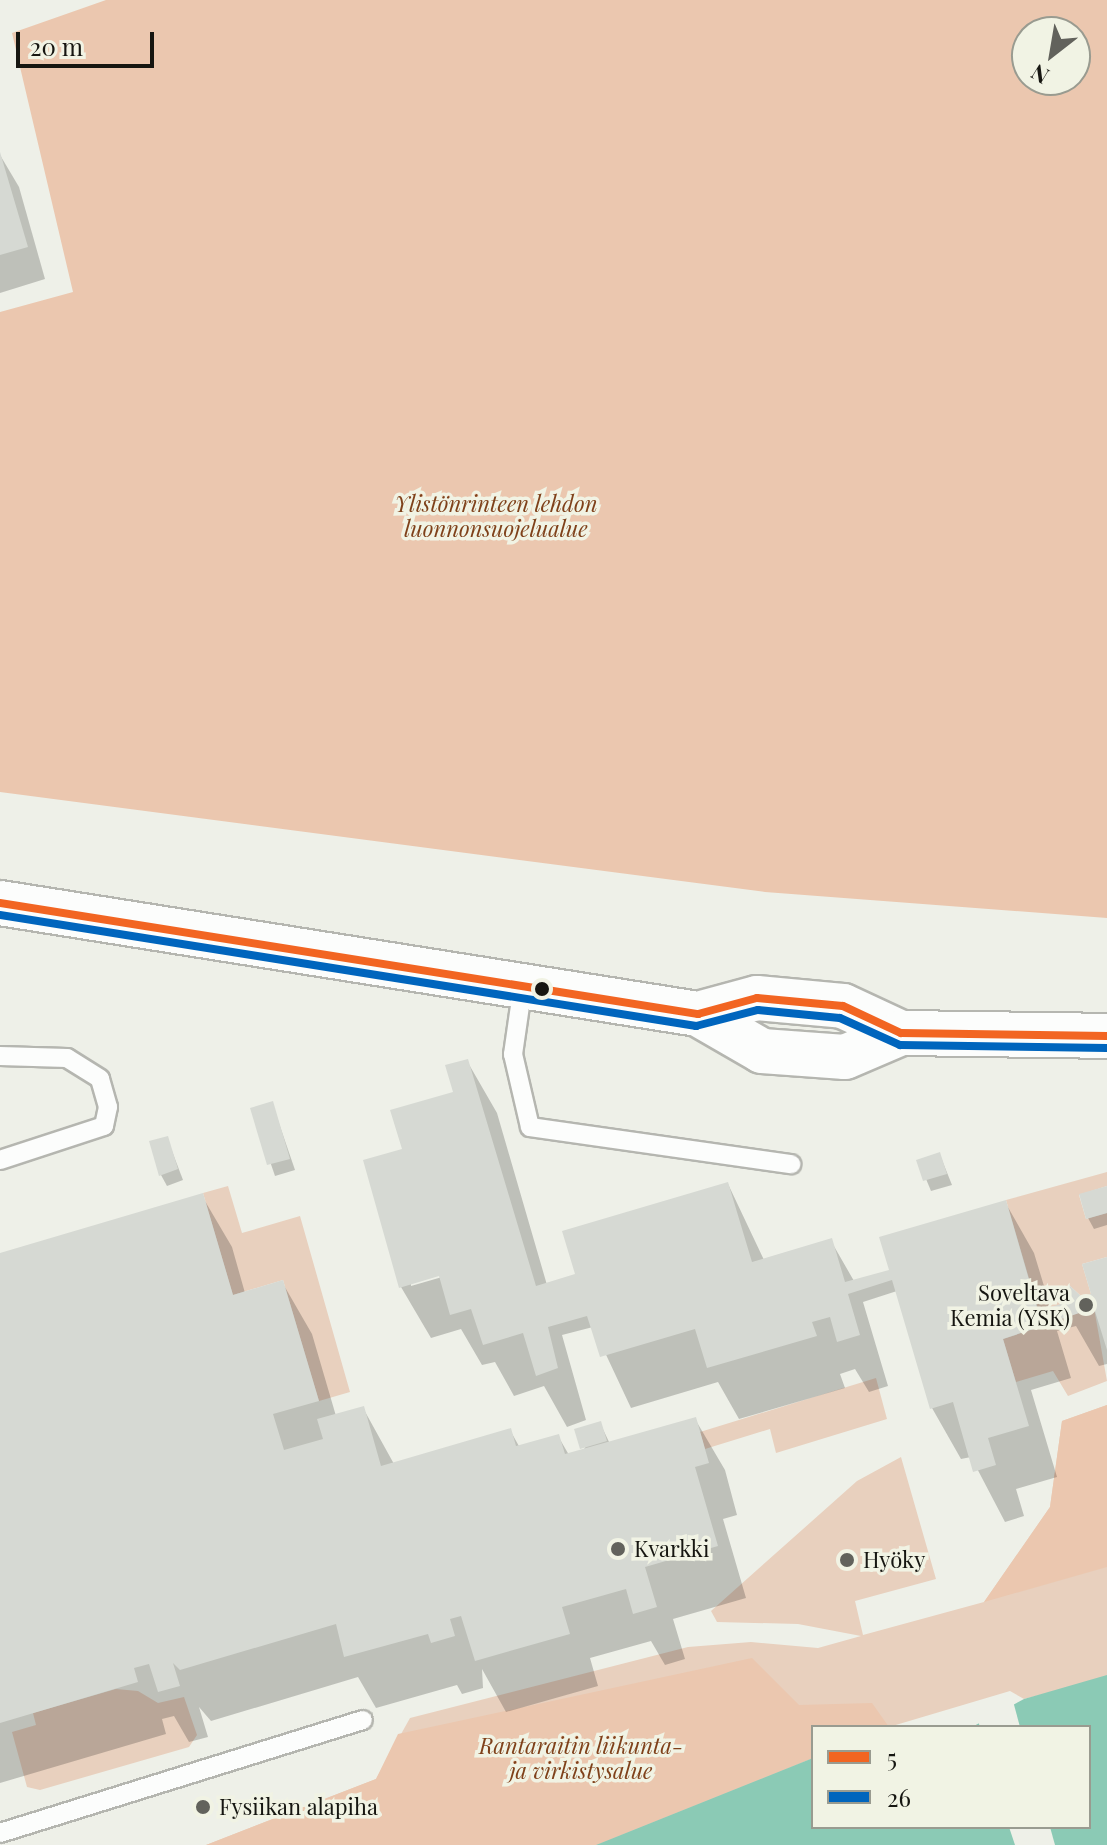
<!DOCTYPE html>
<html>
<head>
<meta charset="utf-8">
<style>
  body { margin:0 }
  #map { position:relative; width:1107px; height:1845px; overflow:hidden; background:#eef0e8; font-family:"Playfair Display",serif }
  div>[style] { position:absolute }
  .green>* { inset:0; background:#e8d0be }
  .forest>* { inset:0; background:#ebc7af }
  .water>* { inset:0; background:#8bcab5 }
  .pier>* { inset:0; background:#eef0e8 }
  .shadow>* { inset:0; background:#0003 }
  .building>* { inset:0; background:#d6d9d3 }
  .roads { filter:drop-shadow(2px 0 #b5b6b0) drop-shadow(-2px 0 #b5b6b0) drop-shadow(0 2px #b5b6b0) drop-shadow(0 -2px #b5b6b0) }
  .lane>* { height:18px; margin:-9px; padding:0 9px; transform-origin:9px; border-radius:9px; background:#fcfdfc }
  .secondary>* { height:44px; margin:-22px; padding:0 22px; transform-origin:22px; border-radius:22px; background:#fcfdfc }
  .bus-1>* { height:8px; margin:-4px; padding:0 4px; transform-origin:4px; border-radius:4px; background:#f26522 }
  .bus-2>* { height:8px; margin:-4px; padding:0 4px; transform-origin:4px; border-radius:4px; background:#0065bd }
  .dots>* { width:22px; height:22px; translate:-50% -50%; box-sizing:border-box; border:4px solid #f1f3e4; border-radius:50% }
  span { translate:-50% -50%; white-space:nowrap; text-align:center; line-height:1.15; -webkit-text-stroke:7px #f1f3e4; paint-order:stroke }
  .park-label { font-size:22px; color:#7f411a; font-style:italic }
  .poi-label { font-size:22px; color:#161611 }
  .right { translate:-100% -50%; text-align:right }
  .left { translate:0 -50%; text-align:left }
  .legend { position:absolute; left:811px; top:1725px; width:280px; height:104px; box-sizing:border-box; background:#f1f3e4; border:2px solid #999b90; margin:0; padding:10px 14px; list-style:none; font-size:24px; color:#161611 }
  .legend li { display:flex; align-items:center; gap:16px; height:40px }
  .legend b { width:40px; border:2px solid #999b90 }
  .north { position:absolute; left:1011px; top:16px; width:80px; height:80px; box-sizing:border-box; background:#f1f3e4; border:2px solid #999b90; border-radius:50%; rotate:211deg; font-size:22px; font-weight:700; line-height:32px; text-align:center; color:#161611 }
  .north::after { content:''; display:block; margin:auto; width:28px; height:36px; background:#62625c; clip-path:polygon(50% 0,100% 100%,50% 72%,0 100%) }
  .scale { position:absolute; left:16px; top:32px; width:138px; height:36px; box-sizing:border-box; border:4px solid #161611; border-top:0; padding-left:10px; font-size:24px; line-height:28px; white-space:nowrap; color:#161611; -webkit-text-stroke:6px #f1f3e4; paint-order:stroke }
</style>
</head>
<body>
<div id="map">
  <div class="green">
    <div style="clip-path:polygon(1107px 1172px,1107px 1186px,1079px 1195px,1086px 1219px,1107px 1213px,1107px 1257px,1082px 1264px,1091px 1294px,1082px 1297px,1069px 1285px,1062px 1294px,1068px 1315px,1094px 1308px,1107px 1381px,1068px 1396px,1053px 1371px,1016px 1382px,1003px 1339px,1043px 1326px,1006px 1200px)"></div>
    <div style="clip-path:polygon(228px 1186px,242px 1233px,300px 1216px,350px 1392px,319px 1401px,283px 1280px,233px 1295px,203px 1193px)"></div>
    <div style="clip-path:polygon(876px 1378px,887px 1419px,776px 1453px,770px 1429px,705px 1449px,700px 1432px)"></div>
    <div style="clip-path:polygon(1107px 1405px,1107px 1678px,1024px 1699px,1010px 1691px,889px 1727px,813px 1727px,813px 1758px,787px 1769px,821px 1845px,206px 1845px,376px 1779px,410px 1718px,688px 1647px,751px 1642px,818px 1648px,861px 1636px,798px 1624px,717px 1622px,711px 1611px,857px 1481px,901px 1457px,936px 1579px,855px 1601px,863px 1635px,984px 1602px,1050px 1507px,1062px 1421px)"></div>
    <div style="clip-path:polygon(116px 1689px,138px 1691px,158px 1703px,184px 1697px,197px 1735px,189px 1747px,40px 1790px,27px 1787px,12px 1732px,36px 1725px,33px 1713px)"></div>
  </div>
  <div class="forest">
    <div style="clip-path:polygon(evenodd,106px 0,1107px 0,1107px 918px,765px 892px,0 792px,0 312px,73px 292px,12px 33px,106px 0,1075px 32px,1075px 80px,1027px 80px,1027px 32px,1075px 32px)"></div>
    <div style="clip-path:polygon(1107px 1405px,1107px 1567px,984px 1602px,1050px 1507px,1062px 1421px)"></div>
    <div style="clip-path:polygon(752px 1658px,799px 1705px,872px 1703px,889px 1727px,813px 1727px,813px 1758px,596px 1845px,206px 1845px,376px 1779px,398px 1734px)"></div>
  </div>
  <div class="water">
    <div style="clip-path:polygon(1107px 1675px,1107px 1845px,596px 1845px,813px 1758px,813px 1827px,1089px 1827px,1089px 1727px,972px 1727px,1024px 1699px)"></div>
  </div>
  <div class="pier">
    <div style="clip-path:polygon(1013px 1701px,1020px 1727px,980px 1727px,978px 1721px)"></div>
    <div style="clip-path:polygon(1009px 1827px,1050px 1827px,1055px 1845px,1015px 1845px)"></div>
  </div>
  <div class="shadow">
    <div style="clip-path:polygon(0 155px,19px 187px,45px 279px,0 293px)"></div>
    <div style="clip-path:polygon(evenodd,467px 1061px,497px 1113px,547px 1285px,577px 1276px,728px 1184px,764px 1260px,831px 1241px,854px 1281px,888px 1272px,1005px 1202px,1034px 1253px,1051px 1309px,1069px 1312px,1069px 1288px,1082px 1299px,1094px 1295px,1107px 1259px,1107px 1364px,1099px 1366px,1076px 1326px,1057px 1331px,1071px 1378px,1031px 1390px,1057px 1477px,1016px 1489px,1024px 1516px,1005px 1522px,971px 1457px,961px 1459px,932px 1408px,897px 1291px,863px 1302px,888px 1386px,869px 1392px,855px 1369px,840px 1374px,845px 1388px,739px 1419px,718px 1382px,631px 1408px,593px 1327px,562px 1335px,586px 1420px,567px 1427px,544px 1386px,514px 1396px,495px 1362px,482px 1365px,461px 1329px,431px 1338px,401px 1287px,405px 1150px,455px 1093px,467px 1061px,448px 1271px,449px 1275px,411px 1286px,411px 1282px,448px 1271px)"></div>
    <div style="clip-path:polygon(272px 1103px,295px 1170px,275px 1176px,252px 1109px)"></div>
    <div style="clip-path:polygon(167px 1138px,183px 1180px,167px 1186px,161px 1175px)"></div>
    <div style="clip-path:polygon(940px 1155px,952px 1185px,931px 1191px,919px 1162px)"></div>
    <div style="clip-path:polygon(1107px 1188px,1107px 1225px,1094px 1229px,1088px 1218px)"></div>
    <div style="clip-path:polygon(202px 1196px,232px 1247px,245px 1293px,282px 1282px,312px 1334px,336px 1416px,363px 1408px,394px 1464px,510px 1430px,520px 1448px,558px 1436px,569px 1455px,583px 1451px,600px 1423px,610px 1444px,695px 1419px,725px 1470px,737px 1515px,723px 1519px,746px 1598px,673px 1619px,685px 1659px,665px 1665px,651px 1641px,590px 1658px,598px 1686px,506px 1712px,482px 1669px,483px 1688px,462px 1694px,457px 1685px,376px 1708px,358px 1677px,211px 1721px,199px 1707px,208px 1737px,189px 1742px,174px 1716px,162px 1719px,166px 1734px,0 1783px,0 1255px)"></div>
  </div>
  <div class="building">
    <div style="clip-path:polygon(0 152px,28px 247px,0 255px)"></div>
    <div style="clip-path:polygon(468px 1059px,536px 1286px,575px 1274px,562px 1231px,728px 1182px,752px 1262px,832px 1238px,845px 1282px,889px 1270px,879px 1237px,1006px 1200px,1038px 1311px,1064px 1303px,1069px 1285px,1082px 1297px,1091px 1294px,1082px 1264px,1107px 1257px,1107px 1350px,1094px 1308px,1003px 1339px,1029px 1426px,988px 1438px,996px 1465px,973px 1472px,953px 1402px,930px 1409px,892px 1280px,848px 1294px,860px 1335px,837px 1342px,830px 1317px,812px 1322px,817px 1336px,707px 1368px,695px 1329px,600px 1357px,587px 1316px,548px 1327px,558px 1368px,536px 1376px,523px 1333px,483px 1345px,471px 1309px,450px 1315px,439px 1276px,399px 1288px,363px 1160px,402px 1149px,390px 1110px,453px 1092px,445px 1065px)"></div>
    <div style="clip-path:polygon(273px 1101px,290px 1159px,267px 1165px,250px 1108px)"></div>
    <div style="clip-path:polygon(168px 1136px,178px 1169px,159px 1176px,149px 1141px)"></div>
    <div style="clip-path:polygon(940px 1152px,947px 1174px,923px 1181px,916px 1160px)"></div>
    <div style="clip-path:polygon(1107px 1186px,1107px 1213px,1086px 1219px,1079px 1194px)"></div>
    <div style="clip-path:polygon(203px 1193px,233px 1295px,283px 1280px,319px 1401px,273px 1414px,284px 1450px,323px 1439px,317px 1419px,364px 1406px,381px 1466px,511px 1428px,516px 1446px,559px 1434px,565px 1454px,696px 1417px,709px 1463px,695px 1467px,718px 1546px,645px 1567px,657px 1607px,633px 1614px,626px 1589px,562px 1607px,570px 1634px,475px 1661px,461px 1616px,450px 1619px,455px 1636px,431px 1643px,428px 1634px,344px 1657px,336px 1624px,180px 1670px,173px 1663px,180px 1686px,158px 1692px,149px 1664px,134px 1668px,138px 1682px,0 1723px,0 1253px)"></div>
    <div style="clip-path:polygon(601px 1421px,607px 1441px,580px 1449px,574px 1429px)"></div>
  </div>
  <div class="roads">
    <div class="lane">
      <div style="left:523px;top:985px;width:70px;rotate:98.2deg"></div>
      <div style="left:513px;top:1054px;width:75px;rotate:76.9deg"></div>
      <div style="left:530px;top:1127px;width:264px;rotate:8.1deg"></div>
      <div style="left:0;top:1056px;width:67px;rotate:1.7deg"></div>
      <div style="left:67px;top:1058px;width:39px;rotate:32deg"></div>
      <div style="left:100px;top:1079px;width:29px;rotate:74deg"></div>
      <div style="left:108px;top:1107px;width:19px;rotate:102deg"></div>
      <div style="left:104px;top:1126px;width:109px;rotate:161.9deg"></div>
      <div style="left:0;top:1833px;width:380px;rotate:-17.3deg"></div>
    </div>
    <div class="secondary">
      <div style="left:0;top:903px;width:707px;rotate:9.04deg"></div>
      <div style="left:698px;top:1014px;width:74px;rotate:30deg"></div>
      <div style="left:762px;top:1051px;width:83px;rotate:4.1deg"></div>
      <div style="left:845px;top:1057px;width:61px;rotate:-23.2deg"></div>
      <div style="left:698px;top:1014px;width:61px;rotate:-15.2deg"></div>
      <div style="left:757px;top:998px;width:86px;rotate:5.3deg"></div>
      <div style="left:843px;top:1006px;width:64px;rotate:25deg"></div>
      <div style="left:901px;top:1033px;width:206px;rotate:0.8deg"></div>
    </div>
  </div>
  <div class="bus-1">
    <div style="left:0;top:903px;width:707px;rotate:9.04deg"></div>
    <div style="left:698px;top:1014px;width:61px;rotate:-15.2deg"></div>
    <div style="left:757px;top:998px;width:86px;rotate:5.3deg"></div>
    <div style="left:843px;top:1006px;width:64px;rotate:25deg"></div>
    <div style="left:901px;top:1033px;width:206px;rotate:0.8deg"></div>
  </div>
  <div class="bus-2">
    <div style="left:0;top:915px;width:705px;rotate:9.06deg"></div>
    <div style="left:696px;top:1026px;width:64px;rotate:-14.5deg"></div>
    <div style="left:758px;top:1010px;width:82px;rotate:5.6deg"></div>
    <div style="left:840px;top:1018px;width:66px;rotate:24.2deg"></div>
    <div style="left:900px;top:1045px;width:207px;rotate:0.8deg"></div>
  </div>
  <div class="dots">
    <div style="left:542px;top:989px;background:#161611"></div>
    <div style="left:1086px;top:1305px;background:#62625c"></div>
    <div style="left:618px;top:1549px;background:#62625c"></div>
    <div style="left:847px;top:1560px;background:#62625c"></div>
    <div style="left:203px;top:1807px;background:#62625c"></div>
  </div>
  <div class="park-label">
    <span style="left:496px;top:516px">Ylistönrinteen lehdon<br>luonnonsuojelualue</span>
    <span style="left:581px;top:1758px">Rantaraitin liikunta-<br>ja virkistysalue</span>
  </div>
  <div class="poi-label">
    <span class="right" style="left:1070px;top:1305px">Soveltava<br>Kemia (YSK)</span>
    <span class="left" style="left:634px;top:1549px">Kvarkki</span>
    <span class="left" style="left:863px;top:1560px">Hyöky</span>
    <span class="left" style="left:219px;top:1807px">Fysiikan alapiha</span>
  </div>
  <ul class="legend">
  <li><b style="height:10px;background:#f26522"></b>5</li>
  <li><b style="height:10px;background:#0065bd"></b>26</li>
  </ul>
  <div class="north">N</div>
  <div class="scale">20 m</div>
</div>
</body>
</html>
